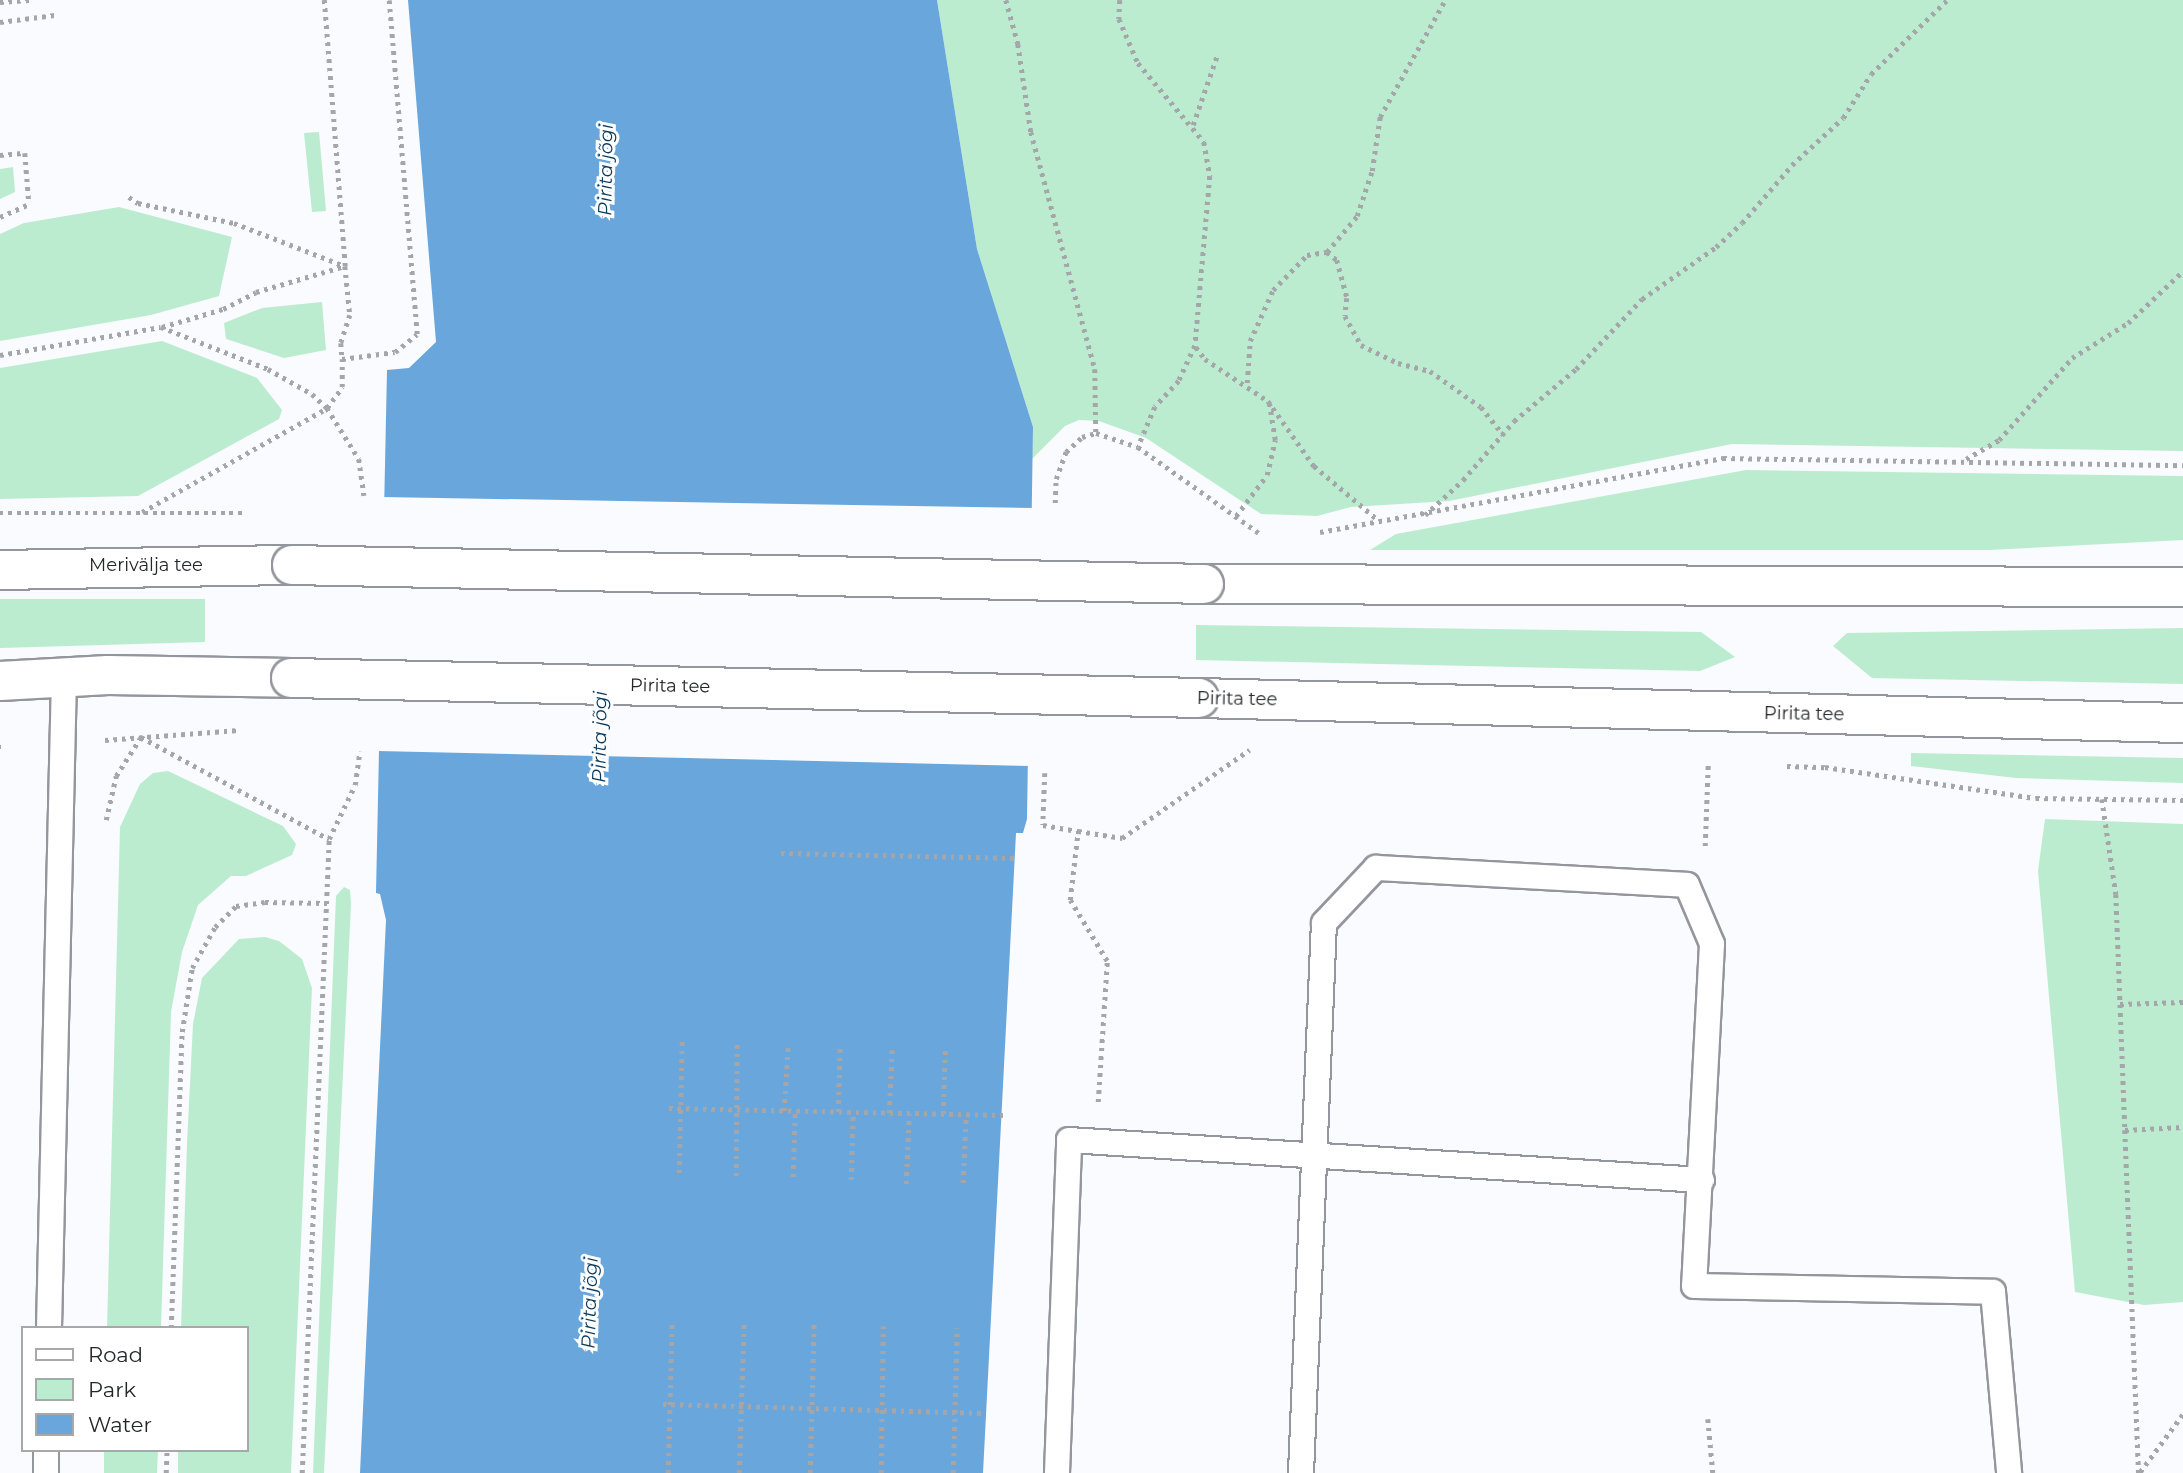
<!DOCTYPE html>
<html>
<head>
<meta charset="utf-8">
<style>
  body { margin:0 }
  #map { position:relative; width:2183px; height:1473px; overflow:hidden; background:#fafbfe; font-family:Montserrat,sans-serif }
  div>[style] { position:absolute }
  .green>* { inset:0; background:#bbecd0 }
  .water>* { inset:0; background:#68a6db }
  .pier>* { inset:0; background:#fafbfe }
  .path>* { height:4.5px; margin-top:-2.25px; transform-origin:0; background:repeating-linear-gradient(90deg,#a5a6a9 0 3.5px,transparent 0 8.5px) }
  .roads { filter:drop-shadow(2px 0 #93969c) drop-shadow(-2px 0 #93969c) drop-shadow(0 2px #93969c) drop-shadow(0 -2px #93969c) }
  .lane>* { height:24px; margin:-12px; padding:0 12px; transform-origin:12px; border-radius:12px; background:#fff }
  .secondary>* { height:38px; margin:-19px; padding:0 19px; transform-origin:19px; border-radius:19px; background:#fff }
  .bridges { filter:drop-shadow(2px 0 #93969c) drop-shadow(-2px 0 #93969c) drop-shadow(0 2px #93969c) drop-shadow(0 -2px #93969c) }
  .secondary-bridge>* { height:38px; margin:-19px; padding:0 19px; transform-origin:19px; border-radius:19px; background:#fff }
  span { translate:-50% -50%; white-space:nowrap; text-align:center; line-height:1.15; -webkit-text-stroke:6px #fff; paint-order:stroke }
  .street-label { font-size:18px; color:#242628 }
  .water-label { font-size:19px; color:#093a5d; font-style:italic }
  .legend { position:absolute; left:21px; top:1326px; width:228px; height:126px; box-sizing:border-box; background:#fff; border:2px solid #a7a8a9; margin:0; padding:9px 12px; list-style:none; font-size:21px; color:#242628 }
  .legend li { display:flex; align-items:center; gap:14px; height:35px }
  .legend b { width:35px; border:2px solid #a7a8a9 }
</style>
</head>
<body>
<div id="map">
  <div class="green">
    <div style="clip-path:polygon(937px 0,2183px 0,2183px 451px,1732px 444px,1449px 501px,1351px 507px,1317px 516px,1261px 514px,1146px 438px,1099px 421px,1079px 420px,1065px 426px,1032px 459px,1033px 427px,977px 249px)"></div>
    <div style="clip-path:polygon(319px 132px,326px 211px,312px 212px,304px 133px)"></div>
    <div style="clip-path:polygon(13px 167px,15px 192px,0 199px,0 169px)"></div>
    <div style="clip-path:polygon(119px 207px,232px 237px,219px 296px,151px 315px,0 341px,0 234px,24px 223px)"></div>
    <div style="clip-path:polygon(322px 302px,326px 350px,284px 358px,226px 339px,224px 323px,262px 308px)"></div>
    <div style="clip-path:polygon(162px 341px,257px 378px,282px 410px,279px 419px,138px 496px,0 499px,0 368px)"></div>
    <div style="clip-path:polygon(1746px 470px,2183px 476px,2183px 540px,1989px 550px,1370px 550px,1396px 534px)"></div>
    <div style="clip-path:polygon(0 599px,205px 599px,205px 642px,0 648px)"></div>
    <div style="clip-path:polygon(1196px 625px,1701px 632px,1735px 657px,1700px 671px,1196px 660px)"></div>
    <div style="clip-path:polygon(2183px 628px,2183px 684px,1872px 678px,1833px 646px,1847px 633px)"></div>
    <div style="clip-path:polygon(1911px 753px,2183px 758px,2183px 783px,2016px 778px,1911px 766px)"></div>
    <div style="clip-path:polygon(168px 771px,283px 826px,296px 844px,292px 855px,246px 876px,231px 876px,198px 905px,182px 952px,171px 1012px,161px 1328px,107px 1328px,120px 827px,140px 784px,153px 773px)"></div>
    <div style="clip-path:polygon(2045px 819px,2183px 824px,2183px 1302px,2144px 1305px,2075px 1292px,2038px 871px)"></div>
    <div style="clip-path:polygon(344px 887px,350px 890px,351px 904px,324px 1473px,313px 1473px,336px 896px)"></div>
    <div style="clip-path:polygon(265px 937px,279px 941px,302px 959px,312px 988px,291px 1473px,178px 1473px,178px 1450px,247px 1450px,247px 1328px,181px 1328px,187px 1143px,193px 1024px,202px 978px,239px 939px)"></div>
    <div style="clip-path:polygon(104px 1450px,158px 1450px,157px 1473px,104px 1473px)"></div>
  </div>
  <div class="water">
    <div style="clip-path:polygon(408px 0,937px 0,977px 249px,1033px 427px,1027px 819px,1023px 833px,1016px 833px,983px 1473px,360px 1473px,386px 920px,380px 894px,376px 893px,387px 370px,409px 368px,436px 342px)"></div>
  </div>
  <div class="pier">
    <div style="clip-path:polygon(382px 497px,1035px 508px,1031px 766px,378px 751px)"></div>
  </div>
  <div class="path">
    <div style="left:1006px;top:0;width:46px;rotate:74.7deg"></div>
    <div style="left:1018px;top:44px;width:89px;rotate:81.6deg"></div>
    <div style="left:1031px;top:132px;width:245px;rotate:74.9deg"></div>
    <div style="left:1095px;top:369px;width:64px;rotate:89.1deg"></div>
    <div style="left:1120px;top:0;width:19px;rotate:93deg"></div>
    <div style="left:1119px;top:19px;width:48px;rotate:66.6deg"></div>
    <div style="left:1138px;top:63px;width:103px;rotate:50.1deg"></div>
    <div style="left:1204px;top:142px;width:35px;rotate:80deg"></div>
    <div style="left:1210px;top:176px;width:171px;rotate:95deg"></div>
    <div style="left:1195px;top:346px;width:38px;rotate:115deg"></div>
    <div style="left:1179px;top:381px;width:35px;rotate:133deg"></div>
    <div style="left:1155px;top:407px;width:43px;rotate:113deg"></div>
    <div style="left:0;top:2px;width:29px;rotate:-4deg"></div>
    <div style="left:0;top:22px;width:55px;rotate:-7.3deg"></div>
    <div style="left:1193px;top:125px;width:76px;rotate:-70.9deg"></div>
    <div style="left:0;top:155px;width:25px;rotate:-5deg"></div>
    <div style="left:25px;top:153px;width:50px;rotate:85.4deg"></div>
    <div style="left:129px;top:197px;width:11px;rotate:34deg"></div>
    <div style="left:138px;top:203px;width:98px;rotate:11.8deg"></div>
    <div style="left:234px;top:223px;width:119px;rotate:21.2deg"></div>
    <div style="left:345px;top:266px;width:267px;rotate:-94.5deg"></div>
    <div style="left:0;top:217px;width:34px;rotate:-24deg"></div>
    <div style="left:1327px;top:252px;width:13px;rotate:39deg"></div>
    <div style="left:1337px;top:260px;width:39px;rotate:75deg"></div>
    <div style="left:1347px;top:298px;width:18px;rotate:96deg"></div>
    <div style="left:1345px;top:316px;width:33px;rotate:61deg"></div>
    <div style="left:1361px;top:345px;width:41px;rotate:25.9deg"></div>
    <div style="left:1398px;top:363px;width:33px;rotate:14deg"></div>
    <div style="left:1430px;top:371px;width:62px;rotate:35.2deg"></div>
    <div style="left:1481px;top:407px;width:36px;rotate:51deg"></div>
    <div style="left:162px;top:327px;width:64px;rotate:-16.4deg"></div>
    <div style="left:223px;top:309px;width:37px;rotate:-27deg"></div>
    <div style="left:256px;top:292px;width:93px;rotate:-16.3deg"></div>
    <div style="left:345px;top:266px;width:49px;rotate:84.2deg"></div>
    <div style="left:350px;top:315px;width:29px;rotate:108deg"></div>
    <div style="left:341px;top:343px;width:16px;rotate:86deg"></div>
    <div style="left:1196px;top:347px;width:15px;rotate:53deg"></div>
    <div style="left:1205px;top:359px;width:76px;rotate:33.7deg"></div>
    <div style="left:1268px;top:401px;width:80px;rotate:54.7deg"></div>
    <div style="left:1314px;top:466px;width:82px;rotate:40.1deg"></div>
    <div style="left:0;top:355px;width:163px;rotate:-9.9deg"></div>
    <div style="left:161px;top:327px;width:115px;rotate:21.4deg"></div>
    <div style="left:268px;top:369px;width:51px;rotate:29.6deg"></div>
    <div style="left:312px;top:394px;width:21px;rotate:43deg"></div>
    <div style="left:327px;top:408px;width:60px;rotate:57.9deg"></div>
    <div style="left:359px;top:459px;width:37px;rotate:82deg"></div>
    <div style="left:1247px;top:383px;width:42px;rotate:-85.9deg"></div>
    <div style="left:1250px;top:341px;width:56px;rotate:-65.7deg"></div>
    <div style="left:1273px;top:290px;width:49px;rotate:-45.8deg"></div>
    <div style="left:1307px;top:255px;width:20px;rotate:-9deg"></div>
    <div style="left:1327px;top:252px;width:47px;rotate:-50.2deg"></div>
    <div style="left:1357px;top:216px;width:47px;rotate:-71.6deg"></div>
    <div style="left:1372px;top:171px;width:55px;rotate:-81.6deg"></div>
    <div style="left:1380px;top:117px;width:134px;rotate:-60.9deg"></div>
    <div style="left:1966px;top:459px;width:38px;rotate:-30deg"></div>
    <div style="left:1999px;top:440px;width:110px;rotate:-48.3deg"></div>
    <div style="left:2072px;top:358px;width:66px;rotate:-32deg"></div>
    <div style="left:2128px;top:323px;width:76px;rotate:-43.4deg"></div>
    <div style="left:1055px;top:503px;width:24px;rotate:-88deg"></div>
    <div style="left:1056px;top:479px;width:29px;rotate:-70deg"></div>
    <div style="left:1066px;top:452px;width:22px;rotate:-43deg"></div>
    <div style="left:1082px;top:437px;width:15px;rotate:-16deg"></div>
    <div style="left:1096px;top:433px;width:44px;rotate:18.4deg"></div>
    <div style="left:1138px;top:447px;width:148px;rotate:35.4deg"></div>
    <div style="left:142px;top:512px;width:212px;rotate:-29.3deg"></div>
    <div style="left:327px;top:408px;width:26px;rotate:-54deg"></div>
    <div style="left:342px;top:387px;width:28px;rotate:-90deg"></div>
    <div style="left:342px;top:359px;width:53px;rotate:-7.5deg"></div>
    <div style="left:395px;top:352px;width:28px;rotate:-39deg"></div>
    <div style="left:417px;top:334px;width:335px;rotate:-94.8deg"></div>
    <div style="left:0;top:513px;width:244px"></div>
    <div style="left:1425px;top:515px;width:52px;rotate:-42.6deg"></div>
    <div style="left:1463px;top:480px;width:78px;rotate:-49.2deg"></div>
    <div style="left:1514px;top:421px;width:81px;rotate:-40deg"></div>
    <div style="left:1576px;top:369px;width:96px;rotate:-46.7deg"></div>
    <div style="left:1642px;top:299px;width:90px;rotate:-35.1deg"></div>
    <div style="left:1716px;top:247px;width:35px;rotate:-43deg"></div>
    <div style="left:1742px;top:223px;width:77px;rotate:-49.2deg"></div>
    <div style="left:1792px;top:165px;width:69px;rotate:-42.7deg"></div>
    <div style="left:1843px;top:118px;width:52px;rotate:-57.5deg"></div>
    <div style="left:1871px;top:74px;width:106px;rotate:-44.2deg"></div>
    <div style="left:1236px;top:516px;width:51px;rotate:-52.9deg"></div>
    <div style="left:1267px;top:475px;width:36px;rotate:-77deg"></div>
    <div style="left:1275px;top:440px;width:37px;rotate:-99deg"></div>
    <div style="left:1320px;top:532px;width:410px;rotate:-10.4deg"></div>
    <div style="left:1723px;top:458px;width:460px;rotate:0.9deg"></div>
    <div style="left:141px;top:737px;width:214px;rotate:28.5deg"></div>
    <div style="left:105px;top:740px;width:134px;rotate:-4.3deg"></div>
    <div style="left:0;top:747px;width:1px"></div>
    <div style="left:1787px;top:766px;width:38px;rotate:2deg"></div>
    <div style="left:1825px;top:767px;width:213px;rotate:8.4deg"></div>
    <div style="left:2036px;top:798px;width:147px;rotate:0.8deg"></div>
    <div style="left:1045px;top:773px;width:52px;rotate:92.2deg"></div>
    <div style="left:1043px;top:825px;width:36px;rotate:10deg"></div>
    <div style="left:2102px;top:799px;width:96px;rotate:81.6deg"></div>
    <div style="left:2116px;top:894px;width:236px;rotate:87.8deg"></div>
    <div style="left:2125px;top:1130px;width:58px;rotate:-3deg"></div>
    <div style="left:106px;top:820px;width:45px;rotate:-77.2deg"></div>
    <div style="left:116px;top:776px;width:46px;rotate:-57.3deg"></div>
    <div style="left:1705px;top:846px;width:83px;rotate:-87.9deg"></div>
    <div style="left:781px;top:853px;width:235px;rotate:1.2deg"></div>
    <div style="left:2120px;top:1004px;width:63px;rotate:-1.8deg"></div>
    <div style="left:1098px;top:1102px;width:141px;rotate:-86.3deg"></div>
    <div style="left:1107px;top:961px;width:71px;rotate:-121.2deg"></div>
    <div style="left:1070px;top:900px;width:69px;rotate:-83.4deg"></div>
    <div style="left:1078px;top:831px;width:45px;rotate:9deg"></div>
    <div style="left:1122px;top:838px;width:155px;rotate:-34.7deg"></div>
    <div style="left:669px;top:1108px;width:334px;rotate:1.2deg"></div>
    <div style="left:784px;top:1111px;width:66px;rotate:-86.5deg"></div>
    <div style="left:838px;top:1112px;width:66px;rotate:-88.3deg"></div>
    <div style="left:889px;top:1113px;width:63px;rotate:-87.3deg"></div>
    <div style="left:943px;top:1114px;width:64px;rotate:-88.2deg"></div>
    <div style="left:2125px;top:1130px;width:343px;rotate:87.7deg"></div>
    <div style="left:679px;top:1173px;width:134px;rotate:-88.7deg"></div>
    <div style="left:736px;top:1176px;width:134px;rotate:-89.6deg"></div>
    <div style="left:793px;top:1177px;width:66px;rotate:-88.3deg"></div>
    <div style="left:851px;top:1180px;width:68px;rotate:-88.3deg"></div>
    <div style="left:963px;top:1183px;width:68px;rotate:-87.5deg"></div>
    <div style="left:906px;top:1184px;width:70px;rotate:-87.5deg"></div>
    <div style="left:171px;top:1328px;width:296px;rotate:-87.9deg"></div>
    <div style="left:182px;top:1032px;width:65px;rotate:-81.1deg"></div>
    <div style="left:192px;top:968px;width:47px;rotate:-60.7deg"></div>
    <div style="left:215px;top:927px;width:30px;rotate:-45deg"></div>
    <div style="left:236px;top:906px;width:29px;rotate:-8deg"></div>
    <div style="left:265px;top:902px;width:62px;rotate:0.9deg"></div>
    <div style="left:663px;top:1404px;width:322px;rotate:1.6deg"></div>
    <div style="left:1708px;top:1419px;width:54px;rotate:84.7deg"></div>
    <div style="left:2140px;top:1472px;width:72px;rotate:-53.4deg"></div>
    <div style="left:166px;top:1473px;width:23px;rotate:-88deg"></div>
    <div style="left:302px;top:1473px;width:635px;rotate:-87.56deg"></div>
    <div style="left:329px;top:839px;width:60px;rotate:-64.3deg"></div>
    <div style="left:355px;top:785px;width:34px;rotate:-82deg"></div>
    <div style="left:668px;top:1473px;width:152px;rotate:-88.5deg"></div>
    <div style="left:739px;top:1473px;width:151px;rotate:-88.1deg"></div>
    <div style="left:810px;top:1473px;width:149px;rotate:-88.5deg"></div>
    <div style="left:881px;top:1473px;width:147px;rotate:-89.2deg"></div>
    <div style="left:953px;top:1473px;width:145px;rotate:-88.4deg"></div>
  </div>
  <div class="roads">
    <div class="lane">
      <div style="left:49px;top:1328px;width:651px;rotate:-88.68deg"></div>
      <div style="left:46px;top:1473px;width:23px;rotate:-90deg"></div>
      <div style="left:1057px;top:1473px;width:333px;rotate:-87.9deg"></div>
      <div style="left:1069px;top:1140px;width:634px;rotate:3.62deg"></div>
      <div style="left:1301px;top:1473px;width:550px;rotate:-87.61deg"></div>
      <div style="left:1324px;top:923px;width:76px;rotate:-46.6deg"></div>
      <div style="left:1376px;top:868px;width:311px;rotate:3.1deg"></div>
      <div style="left:1687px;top:885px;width:64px;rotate:67deg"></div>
      <div style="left:1712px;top:944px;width:342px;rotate:93deg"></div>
      <div style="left:1694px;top:1286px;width:299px;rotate:1.1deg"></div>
      <div style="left:1993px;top:1292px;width:182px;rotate:84.9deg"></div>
    </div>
    <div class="secondary">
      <div style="left:0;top:570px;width:292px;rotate:-1deg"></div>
      <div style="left:1204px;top:584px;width:979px;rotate:0.18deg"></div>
      <div style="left:0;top:681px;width:108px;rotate:-3.2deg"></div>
      <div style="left:108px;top:675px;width:183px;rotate:0.9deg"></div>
      <div style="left:1199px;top:698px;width:984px;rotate:1.46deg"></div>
    </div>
  </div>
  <div class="bridges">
    <div class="secondary-bridge">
      <div style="left:292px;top:565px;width:912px;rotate:1.19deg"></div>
      <div style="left:291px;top:678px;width:908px;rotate:1.26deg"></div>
    </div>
  </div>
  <div class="street-label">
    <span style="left:146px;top:565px">Merivälja tee</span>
    <span style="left:670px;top:686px;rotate:1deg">Pirita tee</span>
    <span style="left:1237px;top:699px;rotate:1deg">Pirita tee</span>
    <span style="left:1804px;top:714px;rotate:1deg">Pirita tee</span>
  </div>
  <div class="water-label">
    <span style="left:606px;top:170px;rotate:-89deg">Pirita jõgi</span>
    <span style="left:600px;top:737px;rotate:-89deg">Pirita jõgi</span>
    <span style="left:590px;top:1303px;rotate:-88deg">Pirita jõgi</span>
  </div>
  <ul class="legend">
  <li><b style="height:9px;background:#fff"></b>Road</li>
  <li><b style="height:19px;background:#bbecd0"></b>Park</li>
  <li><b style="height:19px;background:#68a6db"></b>Water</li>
  </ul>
</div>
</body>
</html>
